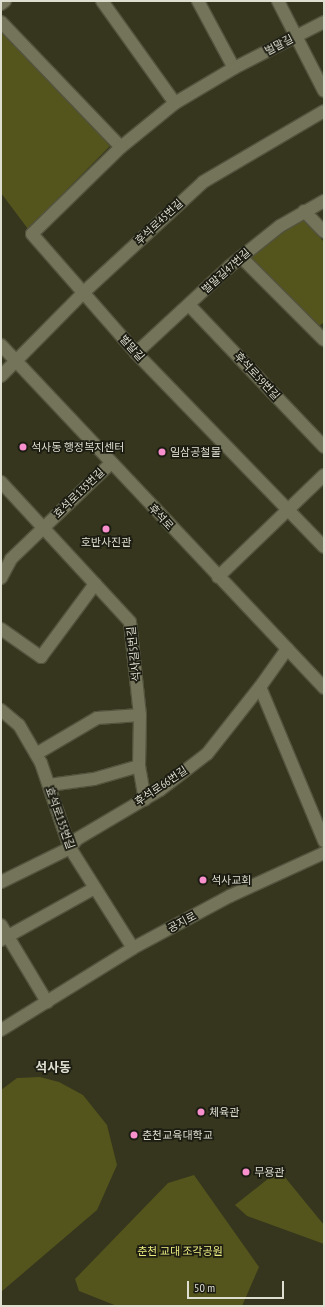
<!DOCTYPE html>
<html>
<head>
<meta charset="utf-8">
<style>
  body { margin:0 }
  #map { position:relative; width:325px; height:1307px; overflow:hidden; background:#35361d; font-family:"PT Sans Narrow","Noto Sans KR",sans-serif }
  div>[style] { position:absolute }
  .green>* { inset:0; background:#54541d }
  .roads { filter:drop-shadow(1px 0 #53533e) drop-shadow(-1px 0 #53533e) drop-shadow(0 1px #53533e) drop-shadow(0 -1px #53533e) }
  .minor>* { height:12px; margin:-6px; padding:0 6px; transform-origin:6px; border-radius:6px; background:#737459 }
  .tertiary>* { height:12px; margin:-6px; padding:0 6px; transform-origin:6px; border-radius:6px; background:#737459 }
  .dots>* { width:11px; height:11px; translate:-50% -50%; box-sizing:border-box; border:2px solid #1c1c12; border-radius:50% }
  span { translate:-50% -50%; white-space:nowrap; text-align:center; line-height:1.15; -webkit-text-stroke:3.5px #1c1c12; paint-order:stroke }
  .street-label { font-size:11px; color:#dedfd0 }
  .poi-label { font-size:11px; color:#dedfd0 }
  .left { translate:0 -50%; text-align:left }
  .park-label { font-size:11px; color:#ebec80 }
  .quarter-label { font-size:13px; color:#dedfd0; font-weight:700 }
  .frame { position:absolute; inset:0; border:2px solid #dedfd0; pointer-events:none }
  .scale { position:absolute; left:187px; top:1281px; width:97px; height:18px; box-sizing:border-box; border:2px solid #dedfd0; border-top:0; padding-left:5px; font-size:12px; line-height:14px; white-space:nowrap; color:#dedfd0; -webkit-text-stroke:3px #1c1c12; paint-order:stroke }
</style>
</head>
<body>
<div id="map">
  <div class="green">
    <div style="clip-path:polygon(1px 26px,110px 146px,28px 229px,1px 193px)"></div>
    <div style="clip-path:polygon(302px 218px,324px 242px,324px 322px,317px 328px,251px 259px,276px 233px)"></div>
    <div style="clip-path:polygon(40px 1077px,59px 1082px,83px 1095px,107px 1125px,117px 1165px,97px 1210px,1px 1292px,1px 1090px,17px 1078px)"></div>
    <div style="clip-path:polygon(279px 1170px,324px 1225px,324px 1244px,247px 1216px,235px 1205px)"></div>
    <div style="clip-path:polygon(194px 1175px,259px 1267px,242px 1306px,117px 1306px,79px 1291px,75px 1279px,168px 1183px)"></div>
  </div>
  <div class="roads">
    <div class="minor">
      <div style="left:102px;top:1px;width:125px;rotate:54.4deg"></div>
      <div style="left:198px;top:1px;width:76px;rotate:61.8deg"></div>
      <div style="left:278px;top:1px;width:101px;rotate:62.9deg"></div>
      <div style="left:1px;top:22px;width:173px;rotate:46.2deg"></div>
      <div style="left:324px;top:22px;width:101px;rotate:152.9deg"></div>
      <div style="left:234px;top:68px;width:69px;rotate:149.3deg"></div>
      <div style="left:175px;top:103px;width:70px;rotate:140.8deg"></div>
      <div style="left:121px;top:147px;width:124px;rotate:135.7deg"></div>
      <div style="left:32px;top:234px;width:158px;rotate:48.8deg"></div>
      <div style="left:136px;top:353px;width:270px;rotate:45.9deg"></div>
      <div style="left:304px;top:211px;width:29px;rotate:46deg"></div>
      <div style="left:241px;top:257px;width:117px;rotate:45deg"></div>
      <div style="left:189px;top:305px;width:196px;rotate:46.4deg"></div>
      <div style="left:136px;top:353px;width:128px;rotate:-42.8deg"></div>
      <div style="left:230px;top:266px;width:64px;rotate:-38.7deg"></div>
      <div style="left:280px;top:226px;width:51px;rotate:-29.6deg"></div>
      <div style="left:1px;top:376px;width:118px;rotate:-45.3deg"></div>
      <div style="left:84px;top:292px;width:162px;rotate:-42.7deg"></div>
      <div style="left:203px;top:182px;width:140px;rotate:-30.4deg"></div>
      <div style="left:1px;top:482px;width:190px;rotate:47.3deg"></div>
      <div style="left:130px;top:622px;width:94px;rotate:83.9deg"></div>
      <div style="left:140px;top:715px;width:51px;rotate:91.1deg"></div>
      <div style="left:139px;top:766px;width:34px;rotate:80deg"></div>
      <div style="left:218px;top:577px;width:147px;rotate:-43.9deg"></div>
      <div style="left:1px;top:578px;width:21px;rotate:-62deg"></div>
      <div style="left:11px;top:559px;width:139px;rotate:-43.8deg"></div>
      <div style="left:1px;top:629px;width:49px;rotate:35deg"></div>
      <div style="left:41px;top:657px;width:91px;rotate:-53.5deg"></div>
      <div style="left:260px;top:687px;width:167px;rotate:67.4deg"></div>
      <div style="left:1px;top:710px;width:23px;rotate:40deg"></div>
      <div style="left:19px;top:725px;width:44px;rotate:59.9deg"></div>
      <div style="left:41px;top:763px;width:90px;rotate:71.2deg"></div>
      <div style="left:70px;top:848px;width:118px;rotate:57.8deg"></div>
      <div style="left:36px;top:754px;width:71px;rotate:-30.5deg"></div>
      <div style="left:97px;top:718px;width:43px;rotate:-4deg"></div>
      <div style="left:49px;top:785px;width:45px;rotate:-7.6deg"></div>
      <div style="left:94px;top:779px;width:47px;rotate:-16.1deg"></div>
      <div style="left:1px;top:882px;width:77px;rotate:-26.2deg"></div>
      <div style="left:70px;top:848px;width:11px;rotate:-52deg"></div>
      <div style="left:77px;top:839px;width:96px;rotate:-30.6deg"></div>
      <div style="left:160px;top:790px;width:59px;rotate:-37.5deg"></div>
      <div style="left:207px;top:754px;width:85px;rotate:-51.7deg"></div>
      <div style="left:260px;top:687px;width:47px;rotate:-54.6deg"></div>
      <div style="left:1px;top:925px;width:90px;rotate:59.1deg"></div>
      <div style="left:1px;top:940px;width:107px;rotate:-29deg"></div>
    </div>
    <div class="tertiary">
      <div style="left:1px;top:4px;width:5px;rotate:-37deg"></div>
      <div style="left:1px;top:345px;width:471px;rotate:46.7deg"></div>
      <div style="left:1px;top:1030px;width:155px;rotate:-31.8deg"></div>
      <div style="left:133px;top:948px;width:110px;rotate:-28.2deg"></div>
      <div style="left:230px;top:896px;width:103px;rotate:-24.6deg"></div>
    </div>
  </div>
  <div class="dots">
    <div style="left:23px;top:447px;background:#f790cd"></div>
    <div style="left:162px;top:452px;background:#f790cd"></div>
    <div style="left:106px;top:529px;background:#f790cd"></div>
    <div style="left:203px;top:880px;background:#f790cd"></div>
    <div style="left:201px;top:1112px;background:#f790cd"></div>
    <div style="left:134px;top:1135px;background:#f790cd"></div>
    <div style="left:246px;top:1172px;background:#f790cd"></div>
  </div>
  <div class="street-label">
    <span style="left:279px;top:45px;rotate:-28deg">벌말길</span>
    <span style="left:159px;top:222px;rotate:-43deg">후석로45번길</span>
    <span style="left:226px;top:271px;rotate:-42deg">벌말길47번길</span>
    <span style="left:132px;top:348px;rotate:48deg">벌말길</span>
    <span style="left:257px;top:376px;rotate:47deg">후석로59번길</span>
    <span style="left:79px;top:493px;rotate:-44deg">효석로135번길</span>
    <span style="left:161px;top:517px;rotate:47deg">후석로</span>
    <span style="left:134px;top:654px;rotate:-96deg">석사길5번길</span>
    <span style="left:161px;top:786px;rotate:-34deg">후석로66번길</span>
    <span style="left:60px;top:818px;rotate:70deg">효석로135번길</span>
    <span style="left:182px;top:922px;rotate:-28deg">공지로</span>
  </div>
  <div class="poi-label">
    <span class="left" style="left:31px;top:447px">석사동 행정복지센터</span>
    <span class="left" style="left:170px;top:452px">일삼공철물</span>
    <span style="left:106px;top:542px">호반사진관</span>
    <span class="left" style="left:211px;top:880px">석사교회</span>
    <span class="left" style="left:209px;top:1112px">체육관</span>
    <span class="left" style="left:142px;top:1135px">춘천교육대학교</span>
    <span class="left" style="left:254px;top:1172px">무용관</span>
  </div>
  <div class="park-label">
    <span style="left:180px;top:1251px">춘천 교대 조각공원</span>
  </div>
  <div class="quarter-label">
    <span style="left:53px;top:1068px">석사동</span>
  </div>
  <div class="frame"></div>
  <div class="scale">50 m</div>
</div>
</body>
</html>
